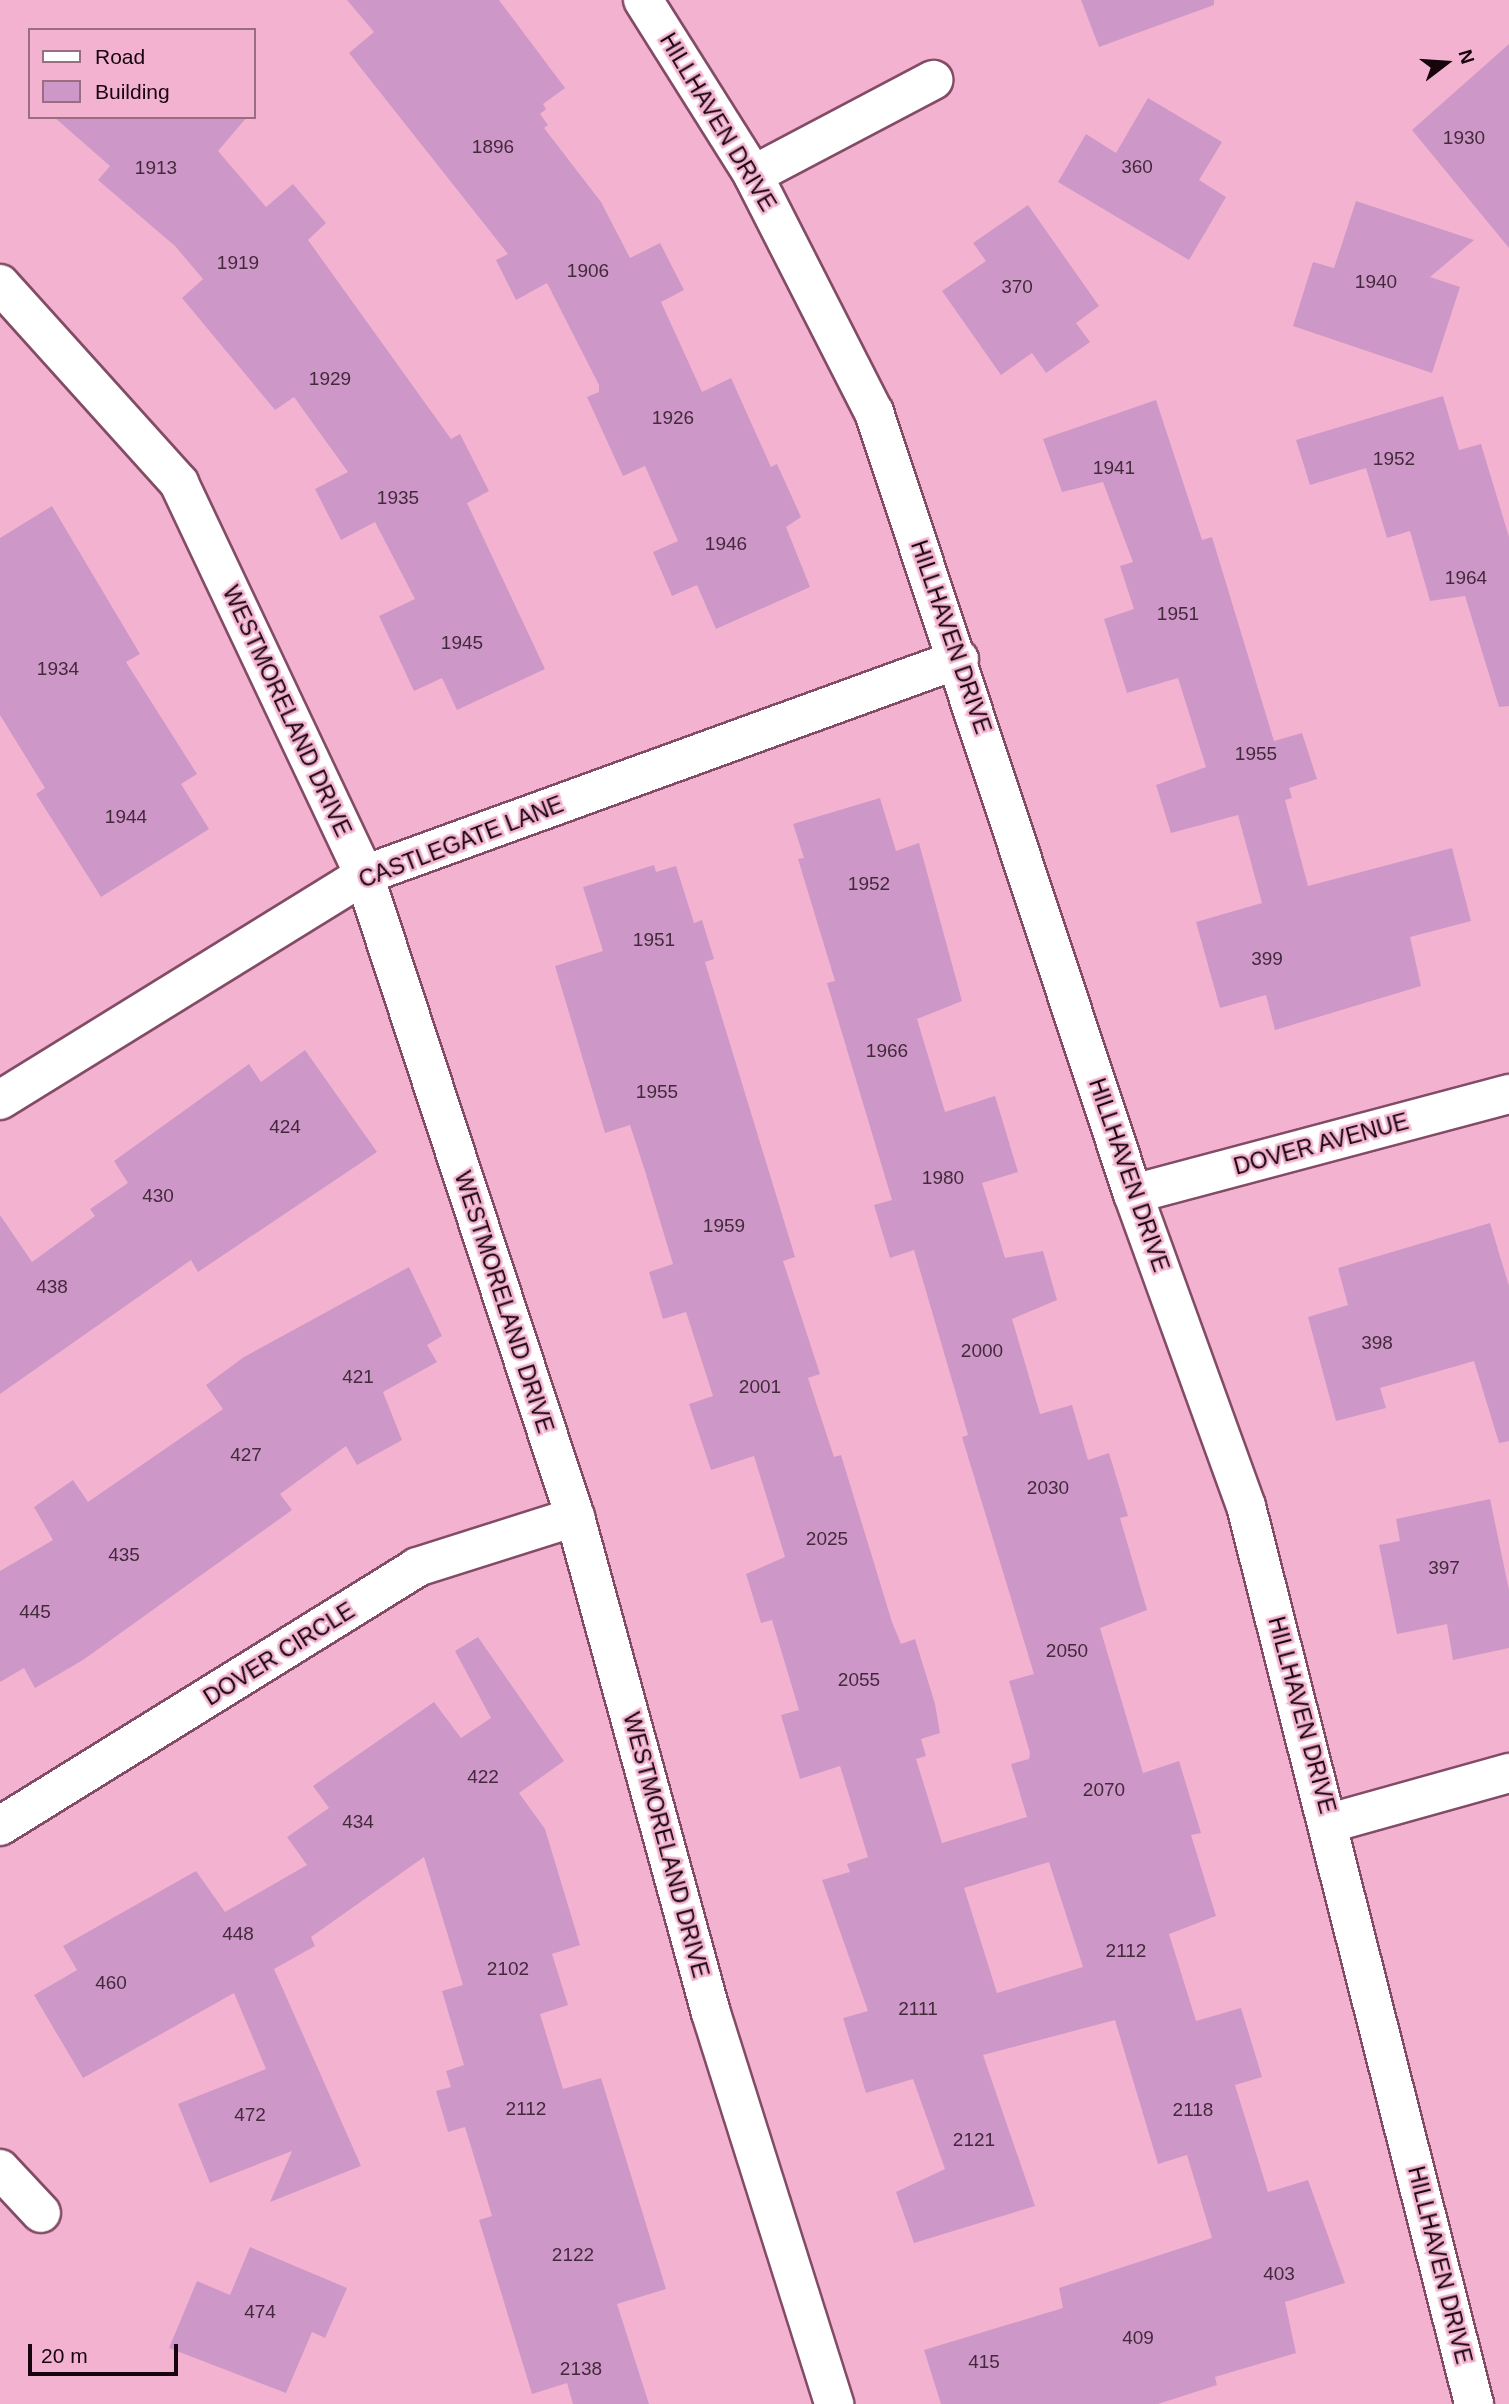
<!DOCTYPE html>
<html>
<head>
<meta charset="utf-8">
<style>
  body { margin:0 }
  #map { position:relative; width:1509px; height:2404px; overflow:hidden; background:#f3b3d0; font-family:Helvetica,sans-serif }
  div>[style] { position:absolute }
  .building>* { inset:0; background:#cd98c7 }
  .roads { filter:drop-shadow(2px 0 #834c66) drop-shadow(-2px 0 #834c66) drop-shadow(0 2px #834c66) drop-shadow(0 -2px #834c66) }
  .minor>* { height:38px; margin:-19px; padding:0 19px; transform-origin:19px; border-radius:19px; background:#fff }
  span { translate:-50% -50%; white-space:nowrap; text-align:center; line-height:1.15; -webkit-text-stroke:5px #f3b3d0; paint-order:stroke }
  .number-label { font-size:19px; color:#44293c }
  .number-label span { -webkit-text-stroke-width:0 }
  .street-label { font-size:23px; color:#17040d }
  .legend { position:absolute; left:28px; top:28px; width:228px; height:91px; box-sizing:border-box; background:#f3b3d0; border:2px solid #9b6d82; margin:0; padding:9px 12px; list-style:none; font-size:21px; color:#17040d }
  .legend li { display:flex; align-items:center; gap:14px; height:35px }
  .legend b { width:35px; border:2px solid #9b6d82 }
  .north { position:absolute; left:1411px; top:28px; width:70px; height:70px; -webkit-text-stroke:5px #f3b3d0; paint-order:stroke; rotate:73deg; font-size:19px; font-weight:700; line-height:28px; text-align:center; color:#17040d }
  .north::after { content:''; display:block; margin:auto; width:24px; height:32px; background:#17040d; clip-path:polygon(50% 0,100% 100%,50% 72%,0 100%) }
  .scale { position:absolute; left:28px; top:2344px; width:150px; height:32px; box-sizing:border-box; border:4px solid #17040d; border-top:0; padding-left:9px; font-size:21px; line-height:24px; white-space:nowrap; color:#17040d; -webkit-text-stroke:5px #f3b3d0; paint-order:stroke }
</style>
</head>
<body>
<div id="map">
  <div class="building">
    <div style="clip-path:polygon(347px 0,499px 0,565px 88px,543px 104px,546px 109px,540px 114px,548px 125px,544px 128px,601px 202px,630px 258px,660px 243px,684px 290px,661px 302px,702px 392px,731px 378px,771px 467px,777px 464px,801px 517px,786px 527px,810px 587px,716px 629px,697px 585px,672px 596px,653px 552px,678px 541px,645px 466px,623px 476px,587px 397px,599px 392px,599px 385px,547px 283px,516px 300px,496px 260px,508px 254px,349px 53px,374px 32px)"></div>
    <div style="clip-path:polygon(1081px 0,1214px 0,1214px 5px,1099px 47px)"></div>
    <div style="clip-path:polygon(1509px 44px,1509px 248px,1412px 130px)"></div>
    <div style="clip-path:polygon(1148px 98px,1222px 142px,1199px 180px,1226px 197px,1189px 260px,1058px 182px,1086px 134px,1116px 153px)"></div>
    <div style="clip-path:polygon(54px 117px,247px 117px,218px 151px,266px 207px,293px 184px,326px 223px,308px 240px,451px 439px,460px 434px,489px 491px,467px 503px,545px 669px,457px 710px,442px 678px,414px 691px,379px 616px,415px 599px,375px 522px,341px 540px,315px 489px,348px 472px,294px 397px,275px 410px,182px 298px,203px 279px,175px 246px,98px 180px,110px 166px)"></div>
    <div style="clip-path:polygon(1356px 201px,1474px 240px,1430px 277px,1460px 287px,1432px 373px,1293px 326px,1313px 262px,1334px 268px)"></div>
    <div style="clip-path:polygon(1028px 205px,1099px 306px,1076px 323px,1090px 342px,1046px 373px,1032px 353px,1001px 375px,942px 291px,986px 261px,973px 243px)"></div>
    <div style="clip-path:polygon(1443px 396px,1459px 450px,1481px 444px,1509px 537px,1509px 706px,1499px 707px,1465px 596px,1430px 601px,1410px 531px,1387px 538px,1366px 468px,1310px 485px,1296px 440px)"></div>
    <div style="clip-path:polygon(1156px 400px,1202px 540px,1212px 537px,1274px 741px,1302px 733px,1317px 779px,1289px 788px,1292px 798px,1285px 800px,1308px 886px,1452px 848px,1471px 921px,1410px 937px,1421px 986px,1275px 1030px,1266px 995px,1220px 1008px,1196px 922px,1262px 903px,1238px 815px,1171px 833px,1156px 785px,1206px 767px,1178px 678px,1127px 693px,1104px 619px,1134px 609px,1120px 566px,1133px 562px,1103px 482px,1062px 492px,1043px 439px)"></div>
    <div style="clip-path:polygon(52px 506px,140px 654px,126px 662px,197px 774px,181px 784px,209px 829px,101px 897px,36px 794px,45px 788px,0 715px,0 538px)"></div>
    <div style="clip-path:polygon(evenodd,880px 798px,896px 851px,919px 843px,962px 1001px,917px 1019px,945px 1112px,995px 1096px,1018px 1172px,982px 1183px,1005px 1258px,1043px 1251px,1057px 1300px,1012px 1319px,1040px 1414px,1072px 1405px,1088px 1460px,1109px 1453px,1128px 1516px,1120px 1518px,1147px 1610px,1100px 1628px,1143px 1773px,1179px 1761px,1201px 1833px,1191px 1835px,1216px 1916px,1169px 1934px,1196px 2021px,1241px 2008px,1262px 2077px,1235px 2085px,1268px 2192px,1308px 2180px,1345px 2283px,1285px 2302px,1296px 2353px,1215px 2377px,1217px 2385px,1158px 2404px,941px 2404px,924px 2350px,1063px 2308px,1059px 2288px,1212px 2238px,1187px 2155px,1158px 2164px,1115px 2020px,983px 2055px,1035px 2206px,914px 2243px,896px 2192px,945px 2169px,913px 2079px,866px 2093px,843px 2018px,868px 2011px,822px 1880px,850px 1872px,847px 1864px,868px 1857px,840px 1766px,800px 1779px,781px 1715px,799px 1710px,772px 1620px,761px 1623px,746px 1574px,785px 1557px,754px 1456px,711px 1470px,689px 1404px,713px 1396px,686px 1312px,663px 1319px,649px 1272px,673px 1264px,645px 1171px,630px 1125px,605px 1133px,555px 966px,603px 951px,583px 887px,654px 865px,656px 872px,676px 866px,694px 923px,702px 920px,714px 959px,705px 962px,795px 1257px,783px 1261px,820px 1374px,808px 1378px,834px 1457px,841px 1455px,892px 1622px,901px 1644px,915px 1639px,935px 1704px,940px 1733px,921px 1739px,926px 1756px,916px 1759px,942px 1843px,1027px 1817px,1011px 1764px,1029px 1759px,1030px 1753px,1009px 1681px,1034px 1674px,962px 1437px,968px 1435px,914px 1250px,890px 1258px,874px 1205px,892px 1200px,827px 983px,835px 981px,798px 859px,804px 858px,793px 824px,880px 798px,1049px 1862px,1083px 1967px,997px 1993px,964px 1888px,1049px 1862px)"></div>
    <div style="clip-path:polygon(305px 1050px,377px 1152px,198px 1272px,191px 1260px,0 1394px,0 1215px,32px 1262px,95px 1216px,90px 1209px,128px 1183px,114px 1161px,249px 1064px,261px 1082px)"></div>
    <div style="clip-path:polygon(1490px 1223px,1509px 1286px,1509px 1441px,1499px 1443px,1474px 1361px,1380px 1388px,1386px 1408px,1336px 1421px,1308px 1317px,1348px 1305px,1338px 1268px)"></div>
    <div style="clip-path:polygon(409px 1267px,442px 1336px,427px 1345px,437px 1362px,383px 1392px,402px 1440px,357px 1465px,346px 1446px,280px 1494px,292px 1510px,83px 1660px,35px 1688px,24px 1668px,0 1682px,0 1571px,53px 1540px,34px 1507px,73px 1480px,88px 1502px,223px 1409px,206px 1385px,244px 1357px)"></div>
    <div style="clip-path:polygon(1490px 1499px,1509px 1590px,1509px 1648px,1453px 1660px,1447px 1624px,1397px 1634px,1379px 1545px,1400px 1541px,1396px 1519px)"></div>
    <div style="clip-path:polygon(478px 1637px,564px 1761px,519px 1793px,545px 1829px,580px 1945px,552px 1954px,568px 2005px,540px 2014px,563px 2089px,601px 2078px,666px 2289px,617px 2304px,649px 2404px,573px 2404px,567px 2383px,532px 2394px,479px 2220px,492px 2216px,465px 2127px,448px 2132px,436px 2091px,451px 2087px,446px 2071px,464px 2065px,442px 1991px,463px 1985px,424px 1857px,311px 1937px,315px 1946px,274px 1969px,361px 2166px,270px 2202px,292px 2151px,210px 2183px,178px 2104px,266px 2069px,234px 1993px,83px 2078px,34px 1995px,77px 1970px,63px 1946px,196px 1871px,225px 1912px,307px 1865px,287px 1837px,329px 1808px,313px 1786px,434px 1702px,461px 1738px,491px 1718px,455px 1651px)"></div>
    <div style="clip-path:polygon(250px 2247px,347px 2288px,325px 2338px,312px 2332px,286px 2393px,169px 2348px,197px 2281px,230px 2295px)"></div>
  </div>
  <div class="roads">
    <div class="minor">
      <div style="left:643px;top:0;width:207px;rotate:57.8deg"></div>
      <div style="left:753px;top:175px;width:266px;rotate:63deg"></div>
      <div style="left:874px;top:412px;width:824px;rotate:71.68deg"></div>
      <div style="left:1133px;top:1194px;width:332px;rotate:70.1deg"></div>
      <div style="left:1246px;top:1506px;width:926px;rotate:75.75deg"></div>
      <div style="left:753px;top:175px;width:204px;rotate:-27.8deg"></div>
      <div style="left:0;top:284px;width:268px;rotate:48deg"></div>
      <div style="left:179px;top:483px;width:433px;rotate:64.7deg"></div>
      <div style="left:364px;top:875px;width:676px;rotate:71.81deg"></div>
      <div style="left:575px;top:1517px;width:514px;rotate:74.67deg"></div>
      <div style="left:711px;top:2013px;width:410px;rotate:72.5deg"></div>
      <div style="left:0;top:1100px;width:428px;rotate:-31.7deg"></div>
      <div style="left:364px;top:875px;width:633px;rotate:-19.95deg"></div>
      <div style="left:1133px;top:1194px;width:389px;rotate:-14.9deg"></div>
      <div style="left:1330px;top:1823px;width:186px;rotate:-15.6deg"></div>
      <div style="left:0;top:1826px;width:491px;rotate:-31.8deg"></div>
      <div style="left:417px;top:1567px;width:166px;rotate:-17.6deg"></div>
      <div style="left:0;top:2169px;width:60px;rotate:47deg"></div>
    </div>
  </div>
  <div class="number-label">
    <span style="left:1464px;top:138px">1930</span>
    <span style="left:493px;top:147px">1896</span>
    <span style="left:1137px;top:167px">360</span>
    <span style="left:156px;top:168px">1913</span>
    <span style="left:238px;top:263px">1919</span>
    <span style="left:588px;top:271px">1906</span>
    <span style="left:1376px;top:282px">1940</span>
    <span style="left:1017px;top:287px">370</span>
    <span style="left:330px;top:379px">1929</span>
    <span style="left:673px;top:418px">1926</span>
    <span style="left:1394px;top:459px">1952</span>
    <span style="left:1114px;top:468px">1941</span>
    <span style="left:398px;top:498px">1935</span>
    <span style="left:726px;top:544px">1946</span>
    <span style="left:1466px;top:578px">1964</span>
    <span style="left:1178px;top:614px">1951</span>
    <span style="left:462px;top:643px">1945</span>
    <span style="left:58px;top:669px">1934</span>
    <span style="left:1256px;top:754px">1955</span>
    <span style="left:126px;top:817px">1944</span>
    <span style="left:869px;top:884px">1952</span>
    <span style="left:654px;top:940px">1951</span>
    <span style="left:1267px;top:959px">399</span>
    <span style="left:887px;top:1051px">1966</span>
    <span style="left:657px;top:1092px">1955</span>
    <span style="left:285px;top:1127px">424</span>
    <span style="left:943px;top:1178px">1980</span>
    <span style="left:158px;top:1196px">430</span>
    <span style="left:724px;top:1226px">1959</span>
    <span style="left:52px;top:1287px">438</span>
    <span style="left:1377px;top:1343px">398</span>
    <span style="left:982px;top:1351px">2000</span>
    <span style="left:358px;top:1377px">421</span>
    <span style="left:760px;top:1387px">2001</span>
    <span style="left:246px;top:1455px">427</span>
    <span style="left:1048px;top:1488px">2030</span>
    <span style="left:827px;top:1539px">2025</span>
    <span style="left:124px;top:1555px">435</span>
    <span style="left:1444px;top:1568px">397</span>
    <span style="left:35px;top:1612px">445</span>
    <span style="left:1067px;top:1651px">2050</span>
    <span style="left:859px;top:1680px">2055</span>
    <span style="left:483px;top:1777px">422</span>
    <span style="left:1104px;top:1790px">2070</span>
    <span style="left:358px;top:1822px">434</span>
    <span style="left:238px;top:1934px">448</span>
    <span style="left:1126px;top:1951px">2112</span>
    <span style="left:508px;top:1969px">2102</span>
    <span style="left:111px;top:1983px">460</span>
    <span style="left:918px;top:2009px">2111</span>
    <span style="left:526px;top:2109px">2112</span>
    <span style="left:1193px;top:2110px">2118</span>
    <span style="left:250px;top:2115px">472</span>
    <span style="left:974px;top:2140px">2121</span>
    <span style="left:573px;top:2255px">2122</span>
    <span style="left:1279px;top:2274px">403</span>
    <span style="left:260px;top:2312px">474</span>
    <span style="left:1138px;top:2338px">409</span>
    <span style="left:984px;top:2362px">415</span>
    <span style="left:581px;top:2369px">2138</span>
  </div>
  <div class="street-label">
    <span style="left:718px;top:122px;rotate:59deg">HILLHAVEN DRIVE</span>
    <span style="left:951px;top:637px;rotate:71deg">HILLHAVEN DRIVE</span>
    <span style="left:287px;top:711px;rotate:65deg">WESTMORELAND DRIVE</span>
    <span style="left:461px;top:842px;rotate:-21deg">CASTLEGATE LANE</span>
    <span style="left:1321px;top:1144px;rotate:-15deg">DOVER AVENUE</span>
    <span style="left:1129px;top:1175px;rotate:71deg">HILLHAVEN DRIVE</span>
    <span style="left:504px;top:1302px;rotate:72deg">WESTMORELAND DRIVE</span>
    <span style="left:279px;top:1654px;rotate:-32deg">DOVER CIRCLE</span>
    <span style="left:1302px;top:1715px;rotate:75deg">HILLHAVEN DRIVE</span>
    <span style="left:666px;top:1845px;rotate:75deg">WESTMORELAND DRIVE</span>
    <span style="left:1440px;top:2265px;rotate:76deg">HILLHAVEN DRIVE</span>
  </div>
  <ul class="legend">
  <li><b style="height:9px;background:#fff"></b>Road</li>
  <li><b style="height:19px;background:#cd98c7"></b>Building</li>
  </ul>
  <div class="north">N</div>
  <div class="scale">20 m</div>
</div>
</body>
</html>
